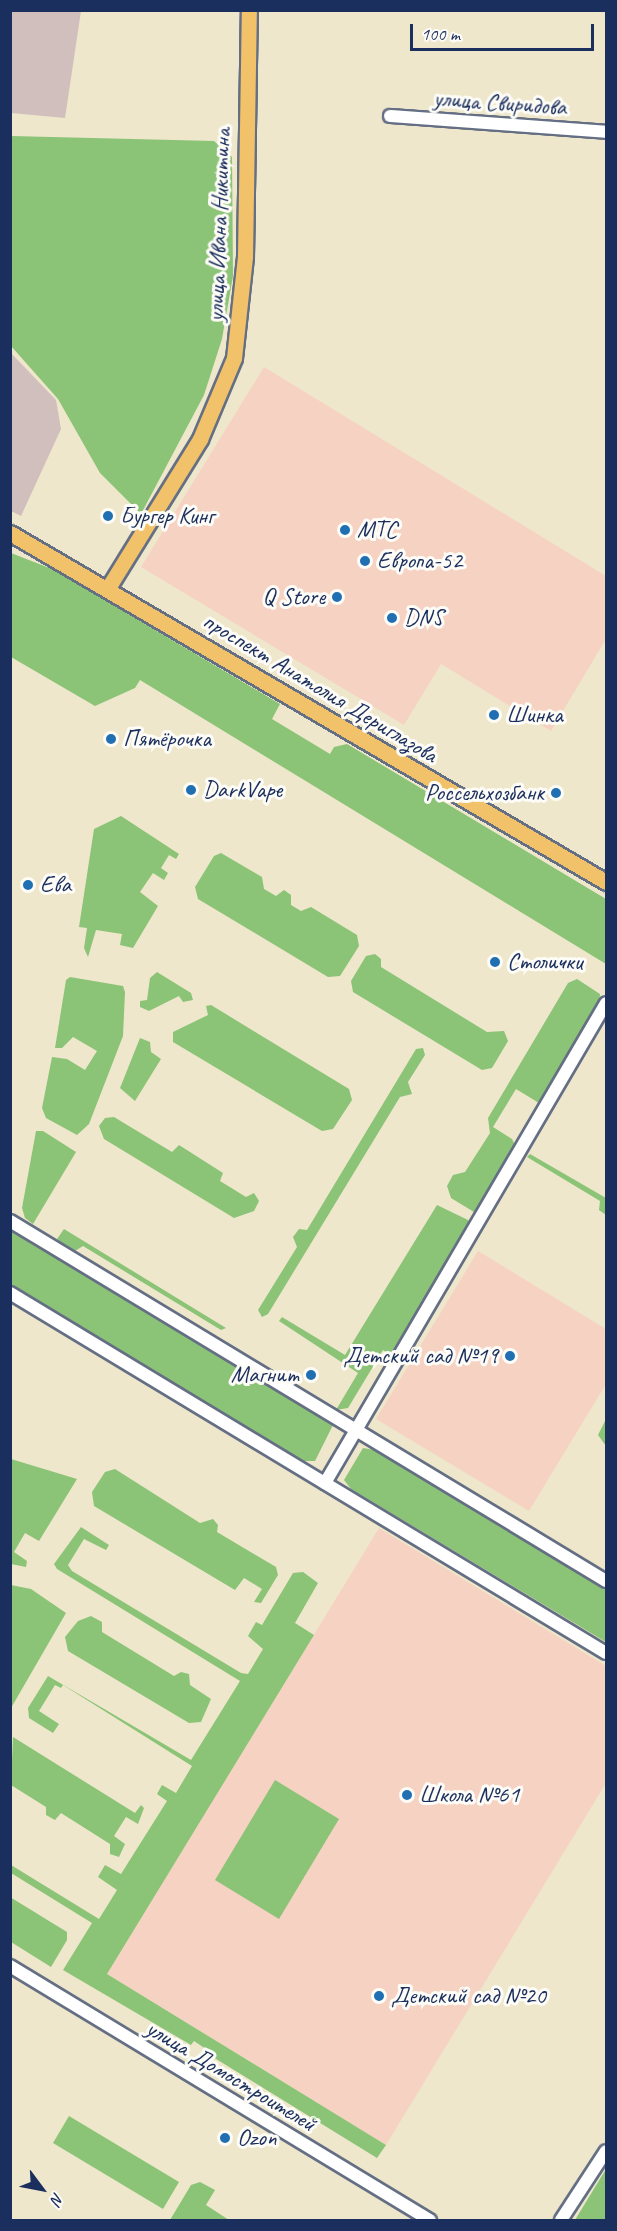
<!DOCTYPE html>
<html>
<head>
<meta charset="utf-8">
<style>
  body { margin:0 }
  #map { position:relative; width:617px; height:2231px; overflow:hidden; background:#eee7cb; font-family:Caveat,sans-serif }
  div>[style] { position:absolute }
  .built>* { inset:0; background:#f6d2c3 }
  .industrial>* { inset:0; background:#d1bfbd }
  .green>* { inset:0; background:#8bc377 }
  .roads { filter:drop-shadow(2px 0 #656f84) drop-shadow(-2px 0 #656f84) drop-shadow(0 2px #656f84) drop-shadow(0 -2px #656f84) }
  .minor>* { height:12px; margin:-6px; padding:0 6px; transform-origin:6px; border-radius:6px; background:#fff }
  .major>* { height:15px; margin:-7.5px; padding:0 7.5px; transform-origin:7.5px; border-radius:7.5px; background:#f2c26a }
  .dots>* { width:16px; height:16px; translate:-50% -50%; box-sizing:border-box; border:3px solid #fdfcf7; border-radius:50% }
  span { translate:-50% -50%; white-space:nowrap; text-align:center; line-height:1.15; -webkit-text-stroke:6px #fdfcf7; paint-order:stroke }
  .street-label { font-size:24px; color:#1b2f5e }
  .poi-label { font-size:24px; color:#1b2f5e }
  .left { translate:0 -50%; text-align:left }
  .right { translate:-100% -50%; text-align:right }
  .frame { position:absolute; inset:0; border:12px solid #1b2f5e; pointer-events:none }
  .north { position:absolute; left:12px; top:2159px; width:60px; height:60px; -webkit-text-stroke:4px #fdfcf7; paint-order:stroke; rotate:122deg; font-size:16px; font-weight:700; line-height:24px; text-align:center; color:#1b2f5e }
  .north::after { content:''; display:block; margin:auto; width:21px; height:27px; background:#1b2f5e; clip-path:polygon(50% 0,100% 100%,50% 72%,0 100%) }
  .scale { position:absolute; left:410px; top:24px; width:184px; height:27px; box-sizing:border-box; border:3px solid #1b2f5e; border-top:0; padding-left:8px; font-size:18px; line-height:21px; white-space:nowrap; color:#1b2f5e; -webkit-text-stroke:4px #fdfcf7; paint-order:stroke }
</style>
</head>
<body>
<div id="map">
  <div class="built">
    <div style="clip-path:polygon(264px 367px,606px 576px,606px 639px,551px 731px,441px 664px,404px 725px,141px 567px)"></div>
    <div style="clip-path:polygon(478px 1251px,606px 1329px,606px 1384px,529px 1511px,376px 1419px)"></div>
    <div style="clip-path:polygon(379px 1528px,606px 1666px,606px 1783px,386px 2145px,107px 1974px)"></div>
  </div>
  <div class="industrial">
    <div style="clip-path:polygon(10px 11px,81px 11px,65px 118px,11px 113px)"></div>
    <div style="clip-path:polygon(10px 352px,56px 400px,61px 429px,21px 516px,11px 511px)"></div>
  </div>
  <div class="green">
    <div style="clip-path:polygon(11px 136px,214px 141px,232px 157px,233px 276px,222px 339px,204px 395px,141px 514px,100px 473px,58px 399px,11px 346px)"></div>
    <div style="clip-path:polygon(11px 553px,52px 569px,280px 704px,272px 719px,330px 754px,334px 747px,347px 744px,606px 899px,606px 964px,140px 680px,135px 688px,95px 706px,11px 657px)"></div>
    <div style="clip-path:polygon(121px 816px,179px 854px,176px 859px,169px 855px,161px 868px,168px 873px,164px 880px,153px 873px,140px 892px,158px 906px,133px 948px,120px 945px,122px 934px,96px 930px,88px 957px,84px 948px,87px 928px,79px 927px,94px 829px)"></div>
    <div style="clip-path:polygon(221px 853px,262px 877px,264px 889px,276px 896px,284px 890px,291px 895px,291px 905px,301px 911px,311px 907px,357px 935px,359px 946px,340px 976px,328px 977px,198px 899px,195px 887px,214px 856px)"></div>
    <div style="clip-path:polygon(375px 954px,381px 959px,381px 967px,487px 1032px,504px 1031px,508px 1041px,492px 1068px,482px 1070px,353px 992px,351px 981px,366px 956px)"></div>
    <div style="clip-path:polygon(157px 972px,191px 993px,193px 1000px,183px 1002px,179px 996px,149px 1011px,140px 1007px,140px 1001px,147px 1000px,150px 978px)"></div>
    <div style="clip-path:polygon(70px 977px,123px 986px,125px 992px,123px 1036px,89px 1124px,77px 1135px,46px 1118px,42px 1108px,52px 1057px,67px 1059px,85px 1070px,97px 1051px,73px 1037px,62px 1048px,55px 1048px,66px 980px)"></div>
    <div style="clip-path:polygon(577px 979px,600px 994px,599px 1005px,539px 1103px,516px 1089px,493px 1127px,512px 1139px,516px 1147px,478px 1211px,474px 1212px,451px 1198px,447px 1186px,453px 1175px,465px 1172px,490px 1133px,488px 1118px,568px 983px)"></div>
    <div style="clip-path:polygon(211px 1005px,349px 1089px,352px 1100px,333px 1129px,322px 1131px,173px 1042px,173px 1032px,208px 1015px,206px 1006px)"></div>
    <div style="clip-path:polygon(140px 1038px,150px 1042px,151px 1052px,161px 1059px,135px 1101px,120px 1088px)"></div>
    <div style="clip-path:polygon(423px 1048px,425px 1055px,408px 1082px,412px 1094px,400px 1097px,268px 1314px,262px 1317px,258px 1310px,297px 1247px,293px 1237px,299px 1229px,307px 1230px,416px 1049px)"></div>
    <div style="clip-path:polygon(114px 1117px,172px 1152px,179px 1145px,223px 1173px,220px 1181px,246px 1197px,254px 1193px,259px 1201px,254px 1211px,234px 1218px,104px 1139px,99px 1126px,105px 1118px)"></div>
    <div style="clip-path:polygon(36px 1131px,43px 1131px,76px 1152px,33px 1224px,25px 1218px,22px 1208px)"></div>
    <div style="clip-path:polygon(530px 1154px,606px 1198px,606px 1215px,599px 1210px,600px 1201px,527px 1157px)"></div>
    <div style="clip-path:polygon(437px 1205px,468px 1220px,469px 1225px,390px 1355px,383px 1350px,348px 1408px,336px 1410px,358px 1373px,279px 1321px,282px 1317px,345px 1355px)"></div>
    <div style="clip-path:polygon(64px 1229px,226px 1328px,221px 1330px,83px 1246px,75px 1251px,67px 1249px,57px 1239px)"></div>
    <div style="clip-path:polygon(10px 1230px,333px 1425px,315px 1461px,304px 1461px,11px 1285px)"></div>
    <div style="clip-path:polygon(606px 1419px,606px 1446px,598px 1435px)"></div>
    <div style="clip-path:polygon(363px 1448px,375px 1450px,606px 1588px,606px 1642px,351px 1489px,344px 1480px)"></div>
    <div style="clip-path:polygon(11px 1459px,77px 1479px,39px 1541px,25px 1533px,14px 1552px,27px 1561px,26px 1567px,11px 1564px)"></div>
    <div style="clip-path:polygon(115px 1469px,200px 1523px,213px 1519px,218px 1525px,217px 1532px,276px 1567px,278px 1575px,261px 1603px,254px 1602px,262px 1589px,244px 1578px,235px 1590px,94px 1506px,92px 1492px,105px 1472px)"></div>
    <div style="clip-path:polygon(81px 1527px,109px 1545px,106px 1550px,84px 1539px,68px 1565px,72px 1571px,241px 1673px,248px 1674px,263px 1649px,248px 1636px,256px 1622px,262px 1625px,293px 1573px,303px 1572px,318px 1583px,295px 1623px,314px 1635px,107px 1974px,386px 2145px,377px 2158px,208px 2054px,209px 2051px,194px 2041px,191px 2045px,63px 1970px,92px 1923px,11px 1873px,11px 1865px,99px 1919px,117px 1890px,98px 1877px,105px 1865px,121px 1874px,167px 1801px,157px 1794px,162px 1785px,176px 1793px,192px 1766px,63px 1685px,61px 1688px,55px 1685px,39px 1711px,59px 1724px,53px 1733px,29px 1718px,28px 1708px,48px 1676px,191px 1760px,240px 1681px,57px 1569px,54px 1564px)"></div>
    <div style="clip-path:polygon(11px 1585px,31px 1589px,66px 1613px,11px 1708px)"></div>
    <div style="clip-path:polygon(91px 1616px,102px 1622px,102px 1632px,174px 1676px,181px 1672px,189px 1674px,190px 1685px,211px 1699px,201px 1722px,189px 1723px,68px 1651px,65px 1637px,78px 1621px)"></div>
    <div style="clip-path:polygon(13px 1737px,135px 1813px,141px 1805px,144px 1808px,138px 1824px,126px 1817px,114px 1836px,125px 1844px,119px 1857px,110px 1854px,110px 1844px,61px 1813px,55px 1820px,46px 1815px,46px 1807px,11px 1785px)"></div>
    <div style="clip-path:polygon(275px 1780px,339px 1819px,279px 1919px,215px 1880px)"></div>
    <div style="clip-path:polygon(10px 1897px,67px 1932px,67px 1940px,51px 1967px,11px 1942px)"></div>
    <div style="clip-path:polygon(69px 2116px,179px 2182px,163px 2209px,53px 2143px)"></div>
    <div style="clip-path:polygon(606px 2169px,606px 2220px,575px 2220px)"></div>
    <div style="clip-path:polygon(200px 2182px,215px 2190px,206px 2205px,229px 2220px,170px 2220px,191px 2185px)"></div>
  </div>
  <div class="roads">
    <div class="minor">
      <div style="left:390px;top:116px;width:217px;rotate:4.2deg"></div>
      <div style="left:10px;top:1221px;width:696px;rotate:31.13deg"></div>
      <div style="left:10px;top:1293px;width:696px;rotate:31.13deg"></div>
      <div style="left:325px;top:1483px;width:556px;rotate:-59.65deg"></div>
      <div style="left:10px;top:1966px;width:491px;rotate:31.2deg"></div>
      <div style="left:561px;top:2220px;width:82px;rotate:-56.9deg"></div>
    </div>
    <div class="major">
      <div style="left:10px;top:533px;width:691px;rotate:30.35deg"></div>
      <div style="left:108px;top:588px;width:175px;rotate:-58.3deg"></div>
      <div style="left:200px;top:439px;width:88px;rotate:-67.2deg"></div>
      <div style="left:234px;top:358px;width:103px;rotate:-83.8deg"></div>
      <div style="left:245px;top:256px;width:246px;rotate:-89.1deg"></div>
    </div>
  </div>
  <div class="dots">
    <div style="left:108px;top:516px;background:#1f6fb2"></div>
    <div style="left:345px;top:530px;background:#1f6fb2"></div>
    <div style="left:365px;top:561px;background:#1f6fb2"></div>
    <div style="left:337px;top:597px;background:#1f6fb2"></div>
    <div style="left:392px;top:618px;background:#1f6fb2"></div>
    <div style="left:494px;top:715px;background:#1f6fb2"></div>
    <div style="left:111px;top:739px;background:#1f6fb2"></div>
    <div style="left:191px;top:790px;background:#1f6fb2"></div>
    <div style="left:556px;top:793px;background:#1f6fb2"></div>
    <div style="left:28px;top:885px;background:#1f6fb2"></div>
    <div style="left:495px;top:962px;background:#1f6fb2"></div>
    <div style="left:510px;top:1356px;background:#1f6fb2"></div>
    <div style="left:311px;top:1375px;background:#1f6fb2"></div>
    <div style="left:407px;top:1795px;background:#1f6fb2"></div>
    <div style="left:379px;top:1996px;background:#1f6fb2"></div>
    <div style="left:225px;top:2138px;background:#1f6fb2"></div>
  </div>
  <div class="street-label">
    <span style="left:500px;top:103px;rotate:4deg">улица Свиридова</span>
    <span style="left:219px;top:225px;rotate:-88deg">улица Ивана Никитина</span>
    <span style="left:320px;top:688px;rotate:31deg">проспект Анатолия Дериглазова</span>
    <span style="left:231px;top:2076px;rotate:31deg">улица Домостроителей</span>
  </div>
  <div class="poi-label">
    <span class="left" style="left:120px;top:516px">Бургер Кинг</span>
    <span class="left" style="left:357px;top:530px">МТС</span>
    <span class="left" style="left:377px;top:561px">Европа-52</span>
    <span class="right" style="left:325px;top:597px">Q Store</span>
    <span class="left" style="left:404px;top:618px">DNS</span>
    <span class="left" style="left:506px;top:715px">Шинка</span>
    <span class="left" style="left:123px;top:739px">Пятёрочка</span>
    <span class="left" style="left:203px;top:790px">DarkVape</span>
    <span class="right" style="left:544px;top:793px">Россельхозбанк</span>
    <span class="left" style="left:40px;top:885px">Ева</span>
    <span class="left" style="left:507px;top:962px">Столички</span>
    <span class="right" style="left:498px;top:1356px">Детский сад №19</span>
    <span class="right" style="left:299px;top:1375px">Магнит</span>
    <span class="left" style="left:419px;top:1795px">Школа №61</span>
    <span class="left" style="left:391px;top:1996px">Детский сад №20</span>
    <span class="left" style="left:237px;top:2138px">Ozon</span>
  </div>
  <div class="frame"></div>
  <div class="north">N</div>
  <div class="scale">100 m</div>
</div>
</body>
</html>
